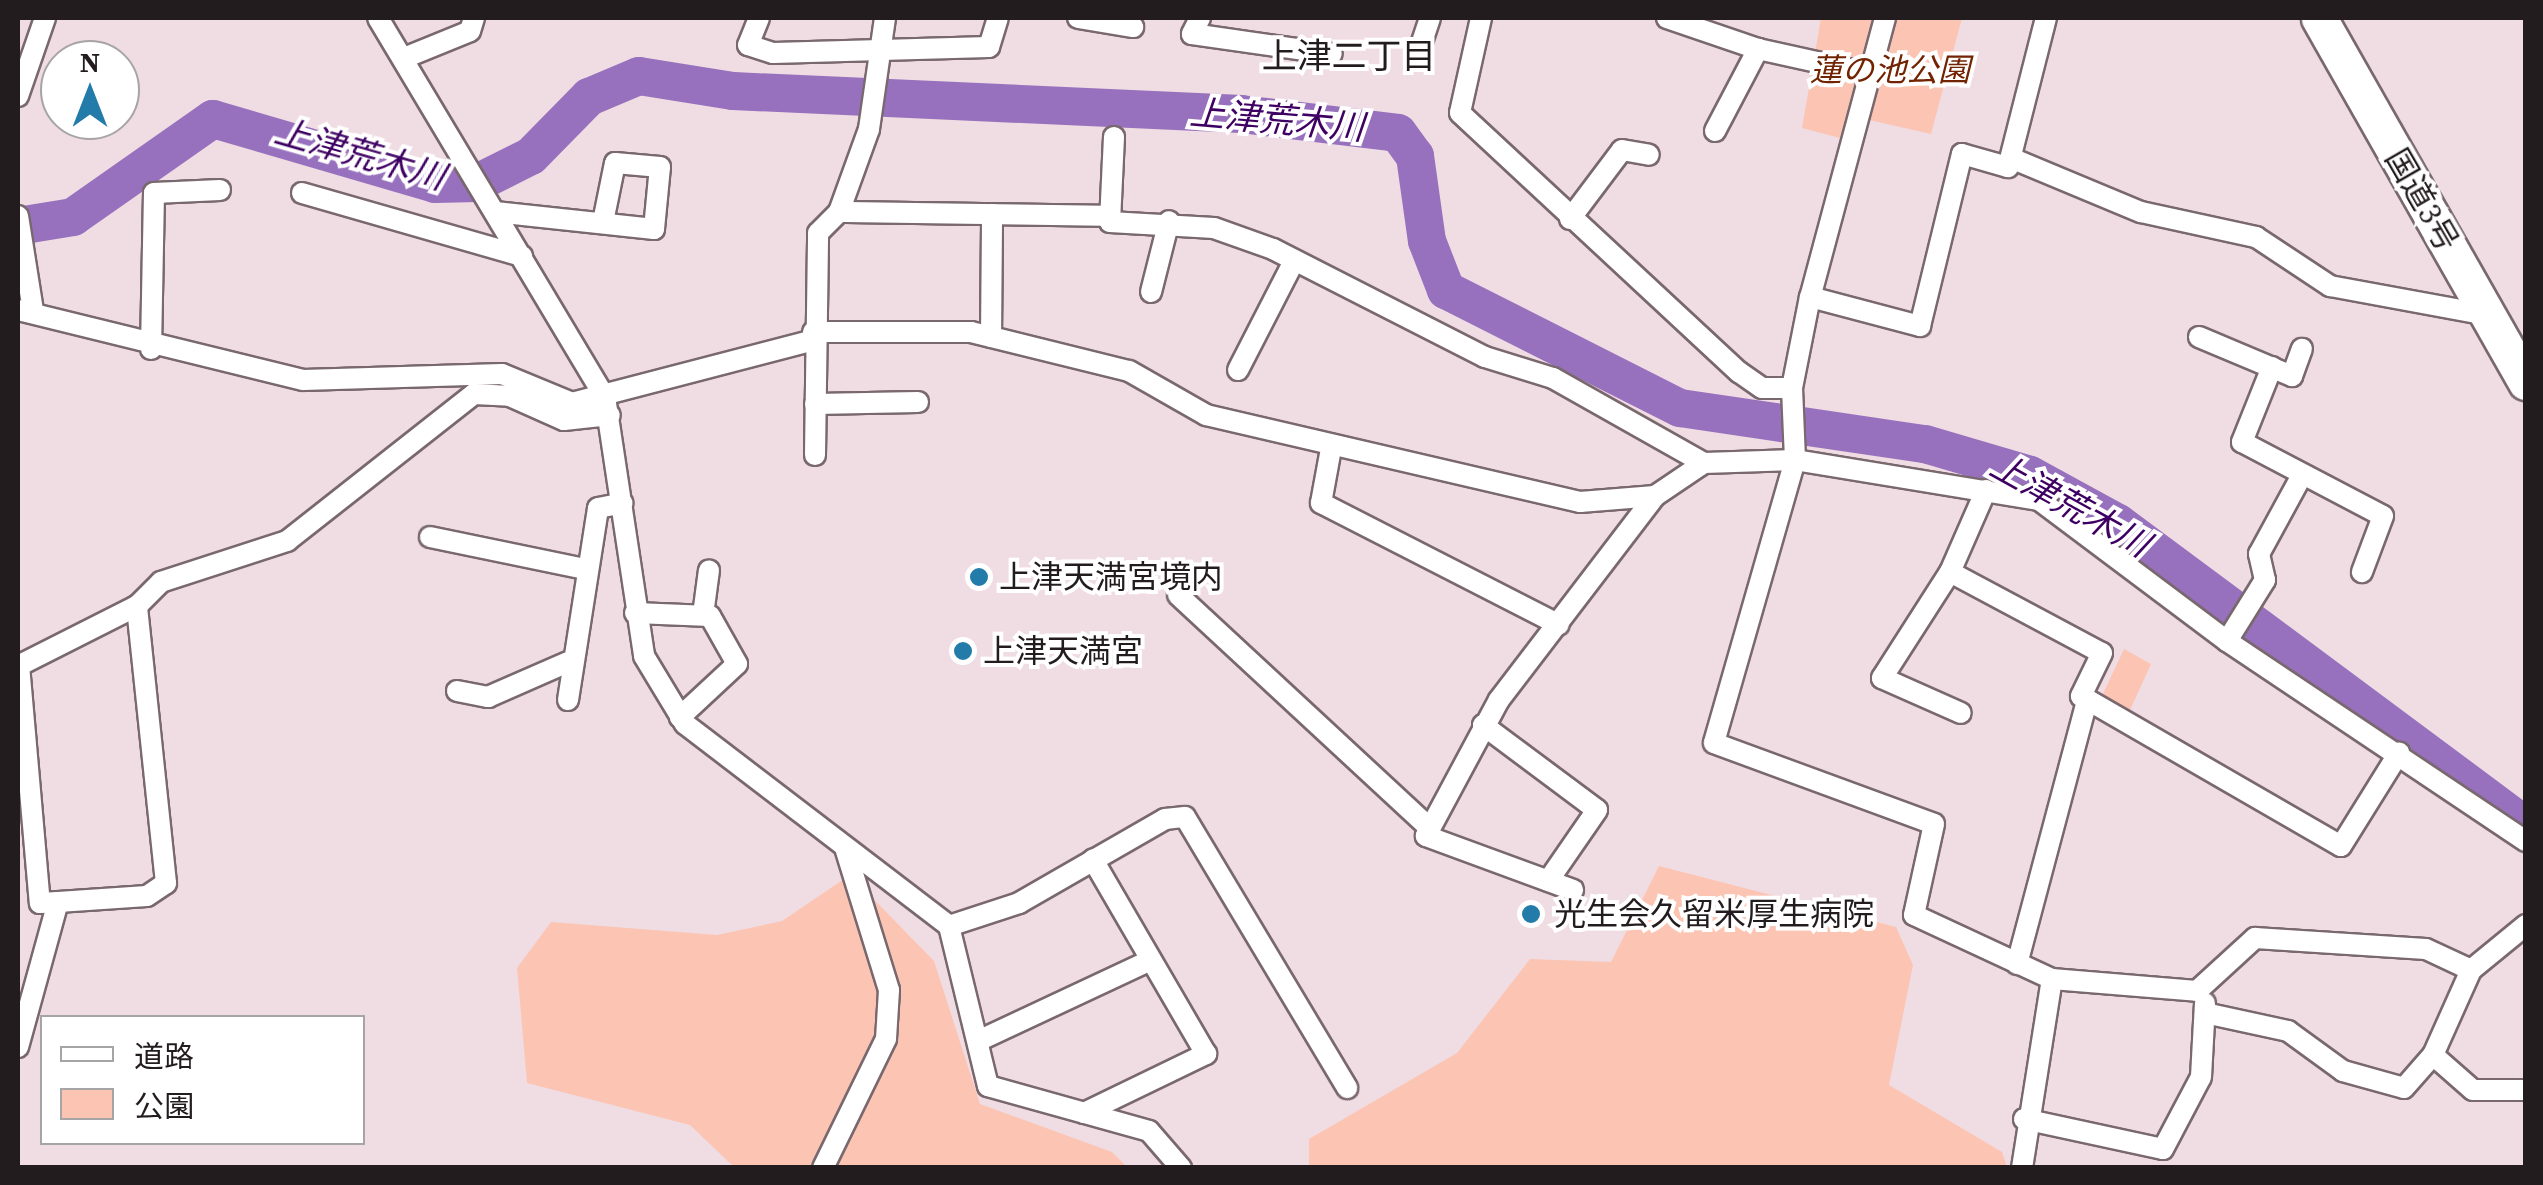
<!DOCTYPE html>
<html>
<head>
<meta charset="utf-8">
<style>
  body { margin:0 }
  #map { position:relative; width:2543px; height:1185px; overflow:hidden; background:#f0dce3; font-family:"Source Serif 4","Noto Sans JP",serif }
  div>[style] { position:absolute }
  .green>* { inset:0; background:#fcc5b3 }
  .river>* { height:38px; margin:-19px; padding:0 19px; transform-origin:19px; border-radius:19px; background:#9771bd }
  .roads { filter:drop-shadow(2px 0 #79686e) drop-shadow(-2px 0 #79686e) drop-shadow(0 2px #79686e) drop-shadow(0 -2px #79686e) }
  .street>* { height:20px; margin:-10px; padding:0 10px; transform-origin:10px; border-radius:10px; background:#fff }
  .highway>* { height:35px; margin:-17.5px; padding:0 17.5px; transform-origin:17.5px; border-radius:17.5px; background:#fff }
  .dots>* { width:28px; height:28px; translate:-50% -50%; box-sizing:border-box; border:5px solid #fff; border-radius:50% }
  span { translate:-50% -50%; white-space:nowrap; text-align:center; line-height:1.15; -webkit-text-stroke:8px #fff; paint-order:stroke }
  .park-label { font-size:32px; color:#722301; font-style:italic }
  .street-label { font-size:32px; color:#231c1f }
  .poi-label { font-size:32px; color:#231c1f }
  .left { translate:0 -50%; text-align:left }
  .neighbourhood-label { font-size:35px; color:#231c1f }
  .water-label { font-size:35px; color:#3e0063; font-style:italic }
  .frame { position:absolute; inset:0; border:20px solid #231c1f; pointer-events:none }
  .legend { position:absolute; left:40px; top:1015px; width:325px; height:130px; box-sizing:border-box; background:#fff; border:2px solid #a7a4a5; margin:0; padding:12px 18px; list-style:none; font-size:30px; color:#231c1f }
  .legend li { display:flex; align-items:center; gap:20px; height:50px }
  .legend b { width:50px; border:2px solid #a7a4a5 }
  .north { position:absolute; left:40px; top:40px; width:100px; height:100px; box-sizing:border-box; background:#fff; border:2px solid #a7a4a5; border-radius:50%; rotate:0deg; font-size:28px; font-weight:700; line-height:40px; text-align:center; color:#231c1f }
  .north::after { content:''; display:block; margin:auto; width:35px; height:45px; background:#227ba9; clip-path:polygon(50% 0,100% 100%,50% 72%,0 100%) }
</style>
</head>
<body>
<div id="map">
  <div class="green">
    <div style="clip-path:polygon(1821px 18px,1962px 18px,1931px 134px,1847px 115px,1840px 138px,1802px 128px)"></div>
    <div style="clip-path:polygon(2124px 649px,2151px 664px,2130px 710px,2102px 696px)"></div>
    <div style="clip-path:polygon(1659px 866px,1896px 927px,1913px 965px,1889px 1085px,2002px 1152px,2007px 1167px,1309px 1167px,1309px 1139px,1457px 1053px,1530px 959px,1611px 962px)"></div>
    <div style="clip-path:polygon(850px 875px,934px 961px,980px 1104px,1112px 1152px,1127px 1167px,734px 1167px,690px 1125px,527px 1083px,517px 968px,551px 922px,717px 935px,782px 921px)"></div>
  </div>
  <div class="river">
    <div style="left:18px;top:226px;width:56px;rotate:-9.3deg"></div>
    <div style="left:73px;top:217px;width:171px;rotate:-35deg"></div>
    <div style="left:213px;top:119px;width:231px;rotate:16.3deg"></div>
    <div style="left:435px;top:184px;width:42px;rotate:-1.4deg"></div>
    <div style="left:477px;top:183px;width:60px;rotate:-26.6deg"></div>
    <div style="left:531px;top:156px;width:83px;rotate:-45.5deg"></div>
    <div style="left:589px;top:97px;width:54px;rotate:-22.8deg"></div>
    <div style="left:639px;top:76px;width:95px;rotate:9.1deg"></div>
    <div style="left:733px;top:91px;width:509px;rotate:2.59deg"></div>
    <div style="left:1241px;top:114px;width:158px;rotate:6.9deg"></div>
    <div style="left:1398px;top:133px;width:29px;rotate:54deg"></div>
    <div style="left:1415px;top:156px;width:86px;rotate:82deg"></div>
    <div style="left:1427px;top:241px;width:53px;rotate:68.8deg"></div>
    <div style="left:1446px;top:290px;width:262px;rotate:26.8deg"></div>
    <div style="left:1680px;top:408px;width:248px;rotate:8.4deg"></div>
    <div style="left:1925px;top:444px;width:109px;rotate:16.4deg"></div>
    <div style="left:2030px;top:475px;width:100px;rotate:28.6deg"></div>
    <div style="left:2118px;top:523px;width:508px;rotate:36.6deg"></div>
  </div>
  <div class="roads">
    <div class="street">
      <div style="left:378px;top:18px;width:442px;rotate:59.1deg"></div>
      <div style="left:605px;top:397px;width:262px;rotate:81.4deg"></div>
      <div style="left:644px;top:656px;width:79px;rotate:58.9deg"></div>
      <div style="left:685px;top:724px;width:332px;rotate:37.4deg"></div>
      <div style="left:949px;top:926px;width:165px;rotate:76.3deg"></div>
      <div style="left:988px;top:1086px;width:167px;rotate:15.6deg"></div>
      <div style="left:1149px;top:1131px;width:49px;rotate:49.1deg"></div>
      <div style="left:759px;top:18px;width:29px;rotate:112deg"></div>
      <div style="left:748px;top:45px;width:26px;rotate:18deg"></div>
      <div style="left:773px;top:53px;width:216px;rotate:-1.6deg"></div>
      <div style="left:989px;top:47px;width:30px;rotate:-73deg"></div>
      <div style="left:1078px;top:18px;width:56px;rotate:9.3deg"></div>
      <div style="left:1200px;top:18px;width:18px;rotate:117deg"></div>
      <div style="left:1192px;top:34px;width:141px;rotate:8.1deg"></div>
      <div style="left:1481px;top:18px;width:97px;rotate:102.5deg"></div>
      <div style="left:1460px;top:113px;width:381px;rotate:42.9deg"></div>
      <div style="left:1739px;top:372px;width:28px;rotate:35deg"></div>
      <div style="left:1762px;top:388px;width:30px"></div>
      <div style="left:1667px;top:18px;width:96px;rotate:18.8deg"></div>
      <div style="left:1885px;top:18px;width:289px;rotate:105deg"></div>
      <div style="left:1810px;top:297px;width:93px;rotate:101.2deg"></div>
      <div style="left:1792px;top:388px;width:72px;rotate:87.6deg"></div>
      <div style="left:1795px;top:460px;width:294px;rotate:106deg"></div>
      <div style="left:1714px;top:743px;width:234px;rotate:20.2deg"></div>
      <div style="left:1934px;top:824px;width:93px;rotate:102.4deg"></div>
      <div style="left:1914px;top:915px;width:152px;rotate:24.9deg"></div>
      <div style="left:2052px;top:979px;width:145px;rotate:4.7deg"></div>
      <div style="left:2197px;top:991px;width:79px;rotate:-42.4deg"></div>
      <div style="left:2255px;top:938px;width:171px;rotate:3.7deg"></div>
      <div style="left:2426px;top:949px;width:50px;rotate:25deg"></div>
      <div style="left:2471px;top:970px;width:71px;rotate:-39.3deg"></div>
      <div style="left:1417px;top:57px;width:41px;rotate:-71.6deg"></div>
      <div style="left:404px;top:58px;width:71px;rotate:-22.2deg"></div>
      <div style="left:470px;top:31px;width:14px;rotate:-73deg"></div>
      <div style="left:18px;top:96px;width:83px;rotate:-70.9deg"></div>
      <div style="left:1715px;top:131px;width:93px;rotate:-62.3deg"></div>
      <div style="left:1758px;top:49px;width:116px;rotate:12.5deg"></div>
      <div style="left:1114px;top:137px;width:85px;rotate:92.7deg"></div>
      <div style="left:1110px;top:222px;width:104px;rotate:3.3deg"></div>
      <div style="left:1214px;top:228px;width:63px;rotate:19.6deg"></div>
      <div style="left:1273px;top:249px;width:238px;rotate:27deg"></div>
      <div style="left:1485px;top:357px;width:71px;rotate:17.2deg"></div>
      <div style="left:1553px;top:378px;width:173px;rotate:29.4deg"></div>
      <div style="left:1704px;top:463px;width:91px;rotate:-1.9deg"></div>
      <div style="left:1795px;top:460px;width:247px;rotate:9.3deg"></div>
      <div style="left:2039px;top:500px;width:235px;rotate:36.9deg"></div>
      <div style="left:2227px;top:641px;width:360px;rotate:33.8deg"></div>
      <div style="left:2011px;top:158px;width:141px;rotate:22.6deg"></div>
      <div style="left:2141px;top:212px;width:118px;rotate:12.3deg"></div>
      <div style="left:2256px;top:237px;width:89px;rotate:33.5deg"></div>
      <div style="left:2330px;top:286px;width:161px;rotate:10.4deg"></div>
      <div style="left:302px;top:193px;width:229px;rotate:16deg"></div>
      <div style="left:495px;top:212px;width:160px;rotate:6.1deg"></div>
      <div style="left:654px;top:229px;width:62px;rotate:-84.5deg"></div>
      <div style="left:660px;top:167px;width:45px;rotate:-174.9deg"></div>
      <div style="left:615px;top:163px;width:60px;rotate:101.5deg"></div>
      <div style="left:839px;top:212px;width:271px;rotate:0.8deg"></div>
      <div style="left:18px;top:216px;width:96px;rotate:81deg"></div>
      <div style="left:1570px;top:219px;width:86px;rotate:-53deg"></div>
      <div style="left:1622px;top:150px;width:27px;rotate:10deg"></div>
      <div style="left:1151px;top:292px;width:73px;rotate:-75.8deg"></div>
      <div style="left:1810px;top:297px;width:114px;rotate:14.8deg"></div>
      <div style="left:1920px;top:326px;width:177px;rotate:-76.3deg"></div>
      <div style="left:1962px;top:154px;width:48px;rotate:15.8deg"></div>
      <div style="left:2008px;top:167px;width:154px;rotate:-75.7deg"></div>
      <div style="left:18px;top:310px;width:293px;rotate:13.8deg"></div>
      <div style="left:303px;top:380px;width:199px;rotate:-1.7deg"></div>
      <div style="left:502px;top:374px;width:76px;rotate:22.5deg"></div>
      <div style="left:572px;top:403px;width:249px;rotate:-14.6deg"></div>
      <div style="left:813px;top:332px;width:158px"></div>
      <div style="left:971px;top:332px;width:163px;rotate:13.9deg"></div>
      <div style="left:1129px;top:371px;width:89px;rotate:29.7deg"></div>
      <div style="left:1206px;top:415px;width:384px;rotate:13.1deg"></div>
      <div style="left:1580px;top:502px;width:75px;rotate:-4.6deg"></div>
      <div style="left:1655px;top:496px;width:59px;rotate:-34deg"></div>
      <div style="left:991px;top:337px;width:123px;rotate:-89.5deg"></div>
      <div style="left:2199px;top:337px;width:101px;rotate:22.8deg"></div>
      <div style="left:2292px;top:376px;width:29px;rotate:-70deg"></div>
      <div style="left:151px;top:349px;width:156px;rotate:-88.9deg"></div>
      <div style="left:154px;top:193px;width:66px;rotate:-2.6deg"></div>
      <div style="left:2272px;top:367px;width:81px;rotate:111.8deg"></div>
      <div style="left:2242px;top:442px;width:159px;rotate:27.7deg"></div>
      <div style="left:2383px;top:516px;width:60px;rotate:110.6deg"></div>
      <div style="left:1238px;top:370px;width:123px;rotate:-62.8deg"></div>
      <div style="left:815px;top:404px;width:103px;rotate:-1.1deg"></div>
      <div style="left:1330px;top:454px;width:50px;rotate:100.4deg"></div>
      <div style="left:1321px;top:503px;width:267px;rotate:27.1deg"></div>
      <div style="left:815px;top:455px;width:222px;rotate:-89.2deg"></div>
      <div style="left:818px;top:233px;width:30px;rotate:-45deg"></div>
      <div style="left:839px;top:212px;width:88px;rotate:-70.1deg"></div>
      <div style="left:869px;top:129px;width:112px;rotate:-81.8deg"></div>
      <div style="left:1986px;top:490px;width:90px;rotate:113.7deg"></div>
      <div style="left:1950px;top:572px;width:172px;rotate:28.1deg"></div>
      <div style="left:2102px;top:653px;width:48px;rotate:116deg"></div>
      <div style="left:2081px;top:696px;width:300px;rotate:30deg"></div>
      <div style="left:2341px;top:846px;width:110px;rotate:-58.1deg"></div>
      <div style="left:430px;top:537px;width:158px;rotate:11.7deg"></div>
      <div style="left:1950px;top:572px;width:126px;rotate:122.7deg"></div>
      <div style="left:1882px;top:678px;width:86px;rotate:23.9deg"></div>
      <div style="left:1178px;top:595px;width:343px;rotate:42.8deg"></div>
      <div style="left:635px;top:613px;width:75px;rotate:2.3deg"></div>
      <div style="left:710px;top:616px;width:55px;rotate:60.6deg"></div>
      <div style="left:737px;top:664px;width:78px;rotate:137.1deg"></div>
      <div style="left:703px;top:615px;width:45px;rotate:-82.4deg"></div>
      <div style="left:2227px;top:641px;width:72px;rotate:-58.1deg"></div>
      <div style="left:2265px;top:580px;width:27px;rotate:-103deg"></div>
      <div style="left:2259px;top:554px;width:90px;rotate:-61.4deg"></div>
      <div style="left:19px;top:665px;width:239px;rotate:85deg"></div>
      <div style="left:40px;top:903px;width:18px;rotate:-3deg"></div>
      <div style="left:18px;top:666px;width:133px;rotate:-26.8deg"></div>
      <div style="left:137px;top:606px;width:34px;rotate:-45deg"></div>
      <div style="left:161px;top:582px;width:133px;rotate:-18deg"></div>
      <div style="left:287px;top:541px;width:238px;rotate:-38.2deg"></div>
      <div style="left:474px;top:394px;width:36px;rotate:3deg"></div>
      <div style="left:510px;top:396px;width:59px;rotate:24deg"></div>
      <div style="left:564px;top:420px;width:46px;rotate:-6.2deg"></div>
      <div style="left:457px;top:691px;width:32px;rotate:11deg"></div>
      <div style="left:488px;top:697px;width:87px;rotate:-23.6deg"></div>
      <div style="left:568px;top:700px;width:194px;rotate:-81.1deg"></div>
      <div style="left:598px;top:508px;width:25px;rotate:-11deg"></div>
      <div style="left:1483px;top:725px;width:142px;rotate:36.7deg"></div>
      <div style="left:1597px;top:810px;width:86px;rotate:124.6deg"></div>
      <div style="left:1573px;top:890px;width:157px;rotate:-159.8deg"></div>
      <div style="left:1426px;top:836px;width:154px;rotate:-61.8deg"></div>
      <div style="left:1499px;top:700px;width:257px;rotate:-52.6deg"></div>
      <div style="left:949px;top:926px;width:74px;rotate:-18.2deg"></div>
      <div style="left:1019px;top:903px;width:168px;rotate:-29.9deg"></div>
      <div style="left:1165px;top:819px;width:20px;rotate:-6deg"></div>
      <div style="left:1185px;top:817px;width:316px;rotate:59.1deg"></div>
      <div style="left:2017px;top:964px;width:273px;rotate:-75.1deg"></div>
      <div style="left:2205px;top:1013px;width:85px;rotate:12.2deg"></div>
      <div style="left:2288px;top:1031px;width:68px;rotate:36deg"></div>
      <div style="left:2343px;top:1071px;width:63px;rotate:15.6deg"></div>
      <div style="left:2404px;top:1088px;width:44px;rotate:-48.7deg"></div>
      <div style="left:2433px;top:1055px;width:93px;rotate:-65.9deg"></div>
      <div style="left:978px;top:1041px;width:191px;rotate:-25.1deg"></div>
      <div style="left:18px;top:1047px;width:150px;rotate:-74.6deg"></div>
      <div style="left:58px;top:902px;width:89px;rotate:-3.9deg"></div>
      <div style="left:147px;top:896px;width:23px;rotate:-34deg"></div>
      <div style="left:166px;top:883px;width:279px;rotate:-96deg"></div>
      <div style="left:2433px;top:1055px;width:53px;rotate:41.2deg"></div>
      <div style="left:2473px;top:1090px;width:53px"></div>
      <div style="left:1084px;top:1113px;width:136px;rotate:-25.8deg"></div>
      <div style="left:1206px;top:1054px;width:225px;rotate:-120.2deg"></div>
      <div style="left:2024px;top:1119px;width:142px;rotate:12.2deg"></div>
      <div style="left:2163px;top:1149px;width:81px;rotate:-62.2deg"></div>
      <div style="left:2201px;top:1077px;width:74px;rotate:-86.9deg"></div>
      <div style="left:823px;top:1168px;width:144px;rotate:-64deg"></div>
      <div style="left:886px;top:1039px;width:49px;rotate:-86.5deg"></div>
      <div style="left:889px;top:990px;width:149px;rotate:-107.2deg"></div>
      <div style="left:2022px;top:1168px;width:191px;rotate:-81deg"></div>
    </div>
    <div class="highway">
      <div style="left:2319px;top:18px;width:419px;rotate:60.4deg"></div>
    </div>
  </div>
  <div class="dots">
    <div style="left:979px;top:577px;background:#227ba9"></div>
    <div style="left:963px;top:651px;background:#227ba9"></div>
    <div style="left:1531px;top:914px;background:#227ba9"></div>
  </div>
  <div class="park-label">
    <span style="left:1890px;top:70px">蓮の池公園</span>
  </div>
  <div class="street-label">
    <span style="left:2422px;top:200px;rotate:60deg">国道3号</span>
  </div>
  <div class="poi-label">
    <span class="left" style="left:999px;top:577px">上津天満宮境内</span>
    <span class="left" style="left:983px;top:651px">上津天満宮</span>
    <span class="left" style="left:1554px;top:914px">光生会久留米厚生病院</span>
  </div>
  <div class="neighbourhood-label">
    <span style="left:1349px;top:56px">上津二丁目</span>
  </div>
  <div class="water-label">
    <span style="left:1277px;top:120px;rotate:5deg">上津荒木川</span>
    <span style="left:360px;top:154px;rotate:16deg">上津荒木川</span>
    <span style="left:2070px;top:505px;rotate:29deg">上津荒木川</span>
  </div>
  <div class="frame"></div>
  <ul class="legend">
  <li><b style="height:12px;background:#fff"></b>道路</li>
  <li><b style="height:28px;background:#fcc5b3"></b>公園</li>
  </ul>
  <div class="north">N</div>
</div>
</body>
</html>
